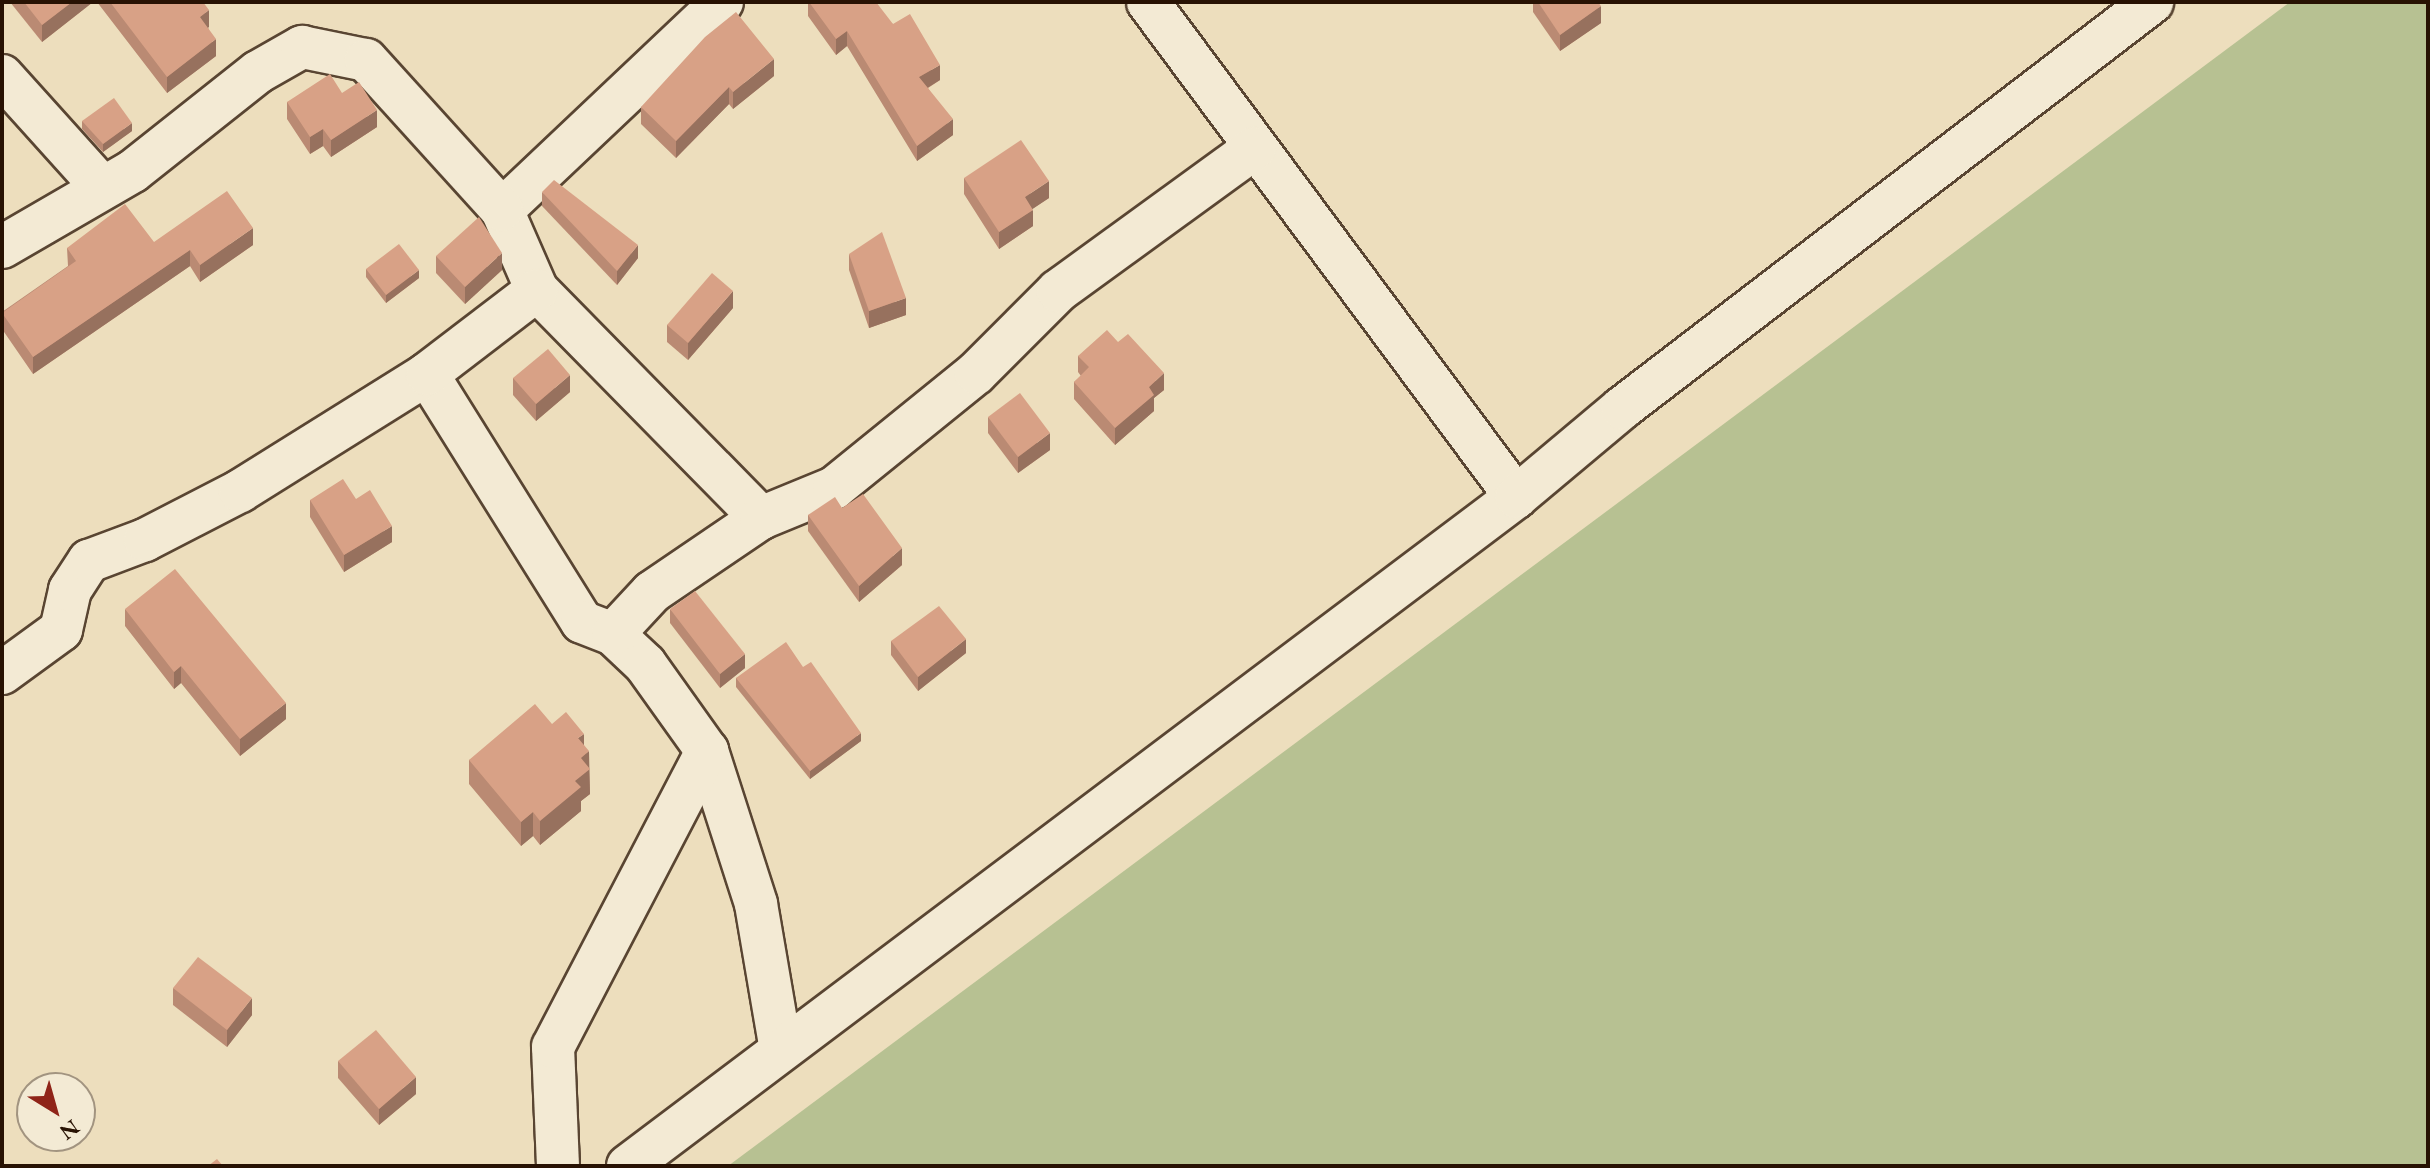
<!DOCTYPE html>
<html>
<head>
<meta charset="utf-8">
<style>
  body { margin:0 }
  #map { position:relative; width:2430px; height:1168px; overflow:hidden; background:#eddebd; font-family:"EB Garamond",serif }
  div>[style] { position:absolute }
  .green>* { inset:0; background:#b7c192 }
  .roads { filter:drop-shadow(2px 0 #594532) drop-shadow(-2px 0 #594532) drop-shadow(0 2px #594532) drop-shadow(0 -2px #594532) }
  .minor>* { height:42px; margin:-21px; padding:0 21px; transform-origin:21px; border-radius:21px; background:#f3ead4 }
  .wall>* { inset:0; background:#ba8a73 }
  .shaded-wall>* { inset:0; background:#97715e }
  .building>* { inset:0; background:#d8a186 }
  span { translate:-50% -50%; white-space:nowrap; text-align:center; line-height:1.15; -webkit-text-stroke:8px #f3ead4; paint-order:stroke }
  .frame { position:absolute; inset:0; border:4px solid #281203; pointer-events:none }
  .north { position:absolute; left:16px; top:1072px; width:80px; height:80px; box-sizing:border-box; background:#f3ead4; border:2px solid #a29480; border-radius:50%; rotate:143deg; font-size:22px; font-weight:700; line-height:32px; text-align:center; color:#281203 }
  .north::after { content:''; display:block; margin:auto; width:28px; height:36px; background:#8f2418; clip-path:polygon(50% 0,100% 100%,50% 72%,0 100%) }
</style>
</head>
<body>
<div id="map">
  <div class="green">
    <div style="clip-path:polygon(2290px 2px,2428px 2px,2428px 1166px,728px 1166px)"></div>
  </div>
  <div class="roads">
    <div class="minor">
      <div style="left:722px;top:2px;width:303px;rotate:136.6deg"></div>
      <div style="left:502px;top:210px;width:87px;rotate:66.4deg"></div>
      <div style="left:537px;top:290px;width:320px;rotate:45.5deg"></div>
      <div style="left:1148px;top:2px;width:617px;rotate:53.37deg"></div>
      <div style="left:2px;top:76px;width:148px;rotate:48deg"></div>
      <div style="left:2px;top:247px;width:151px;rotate:-30.1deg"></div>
      <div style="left:133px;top:171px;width:159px;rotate:-38.4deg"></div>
      <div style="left:258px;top:72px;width:51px;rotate:-29.6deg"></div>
      <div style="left:302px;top:47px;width:65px;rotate:11.5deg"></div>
      <div style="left:366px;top:60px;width:202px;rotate:47.8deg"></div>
      <div style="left:427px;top:374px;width:292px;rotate:58deg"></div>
      <div style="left:582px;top:622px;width:33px;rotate:21deg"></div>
      <div style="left:613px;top:634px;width:44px;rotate:43.2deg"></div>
      <div style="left:645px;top:664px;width:107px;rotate:54.5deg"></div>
      <div style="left:707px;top:751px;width:161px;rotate:72.2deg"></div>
      <div style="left:756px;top:904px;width:148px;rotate:80.3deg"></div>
      <div style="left:613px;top:634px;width:57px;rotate:-47.1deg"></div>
      <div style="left:652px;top:592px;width:132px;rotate:-34.2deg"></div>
      <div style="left:761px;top:518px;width:79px;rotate:-22.3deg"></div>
      <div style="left:834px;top:488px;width:183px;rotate:-39deg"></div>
      <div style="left:976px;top:373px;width:116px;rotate:-45deg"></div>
      <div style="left:1058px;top:291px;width:243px;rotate:-36deg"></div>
      <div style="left:2px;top:673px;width:73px;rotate:-36.1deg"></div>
      <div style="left:61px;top:630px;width:41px;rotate:-77.3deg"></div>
      <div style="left:70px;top:590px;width:35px;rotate:-57deg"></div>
      <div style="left:89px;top:561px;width:60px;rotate:-20.6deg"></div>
      <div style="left:145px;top:540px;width:107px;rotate:-27.3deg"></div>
      <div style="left:240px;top:491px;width:221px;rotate:-32deg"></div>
      <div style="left:427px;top:374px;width:138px;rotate:-37.4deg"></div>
      <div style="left:558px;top:1166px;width:119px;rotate:-92.4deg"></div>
      <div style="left:553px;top:1047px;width:334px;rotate:-62.5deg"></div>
      <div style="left:628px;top:1166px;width:1112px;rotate:-36.99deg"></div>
      <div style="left:1516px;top:497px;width:138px;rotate:-40deg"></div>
      <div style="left:1622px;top:408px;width:668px;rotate:-37.45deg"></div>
    </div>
  </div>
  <div class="wall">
    <div style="clip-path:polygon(10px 2px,93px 2px,42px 42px)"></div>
    <div style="clip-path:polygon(97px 2px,203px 2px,209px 27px,208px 27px,216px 56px,167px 93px)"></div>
    <div style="clip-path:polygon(808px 2px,845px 2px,846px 4px,893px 24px,940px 80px,928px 88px,953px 135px,917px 161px,847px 46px,836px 55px,808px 16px)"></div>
    <div style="clip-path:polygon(1533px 2px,1598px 2px,1601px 23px,1560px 51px,1533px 12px)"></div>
    <div style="clip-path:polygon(774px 76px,733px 109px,729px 104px,676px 158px,641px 124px,641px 107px)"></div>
    <div style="clip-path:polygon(342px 93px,377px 127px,331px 157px,323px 146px,310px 154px,287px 119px,287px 102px)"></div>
    <div style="clip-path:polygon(82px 121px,132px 131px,103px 152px,82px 129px)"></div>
    <div style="clip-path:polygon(964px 178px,1049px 198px,1032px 209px,1033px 226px,999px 249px,964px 194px)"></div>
    <div style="clip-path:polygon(542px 192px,638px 258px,617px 285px,542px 206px)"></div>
    <div style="clip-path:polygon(154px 242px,253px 245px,200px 282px,190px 266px,33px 374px,2px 329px,2px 312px,68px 266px,67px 248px)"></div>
    <div style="clip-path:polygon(849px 254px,906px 315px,869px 328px,849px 270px)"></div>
    <div style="clip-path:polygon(436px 256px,502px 270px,465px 304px,436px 273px)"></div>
    <div style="clip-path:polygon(366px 269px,419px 278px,386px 303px,366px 277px)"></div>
    <div style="clip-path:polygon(733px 308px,688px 360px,667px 342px,667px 325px)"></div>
    <div style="clip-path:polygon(1118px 342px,1164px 390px,1154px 398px,1154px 411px,1115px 445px,1074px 399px,1074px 382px,1081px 376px,1078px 372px,1078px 356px)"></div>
    <div style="clip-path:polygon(513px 378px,570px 392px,536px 421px,513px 395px)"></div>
    <div style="clip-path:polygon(988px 417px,1050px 450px,1018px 473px,988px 433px)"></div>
    <div style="clip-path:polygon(356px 499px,392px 542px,344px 572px,310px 517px,310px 500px)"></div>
    <div style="clip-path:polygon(842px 508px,902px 565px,859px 602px,808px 531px,808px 515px)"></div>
    <div style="clip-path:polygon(125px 609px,286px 719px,240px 756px,181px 683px,174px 689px,125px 626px)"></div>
    <div style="clip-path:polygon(670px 609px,745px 668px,720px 688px,670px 623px)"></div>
    <div style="clip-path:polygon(891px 641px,966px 653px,918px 691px,891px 655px)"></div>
    <div style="clip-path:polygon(803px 667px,861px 741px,810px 779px,736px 687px,736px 678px)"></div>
    <div style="clip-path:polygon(552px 724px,584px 745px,589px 767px,590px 794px,581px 801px,581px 811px,540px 845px,533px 836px,521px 846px,469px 784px,469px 760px)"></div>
    <div style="clip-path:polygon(173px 988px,252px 1015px,227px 1047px,173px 1005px)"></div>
    <div style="clip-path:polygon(338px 1061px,416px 1094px,379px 1125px,338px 1078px)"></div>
  </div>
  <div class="shaded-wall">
    <div style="clip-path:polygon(72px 2px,93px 2px,42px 42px,42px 25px)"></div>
    <div style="clip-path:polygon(1601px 6px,1601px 23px,1560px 51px,1560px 35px)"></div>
    <div style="clip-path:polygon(209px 10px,209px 27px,200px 34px,200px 17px)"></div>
    <div style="clip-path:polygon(847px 31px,847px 46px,836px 55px,836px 39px)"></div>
    <div style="clip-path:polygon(216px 39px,216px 56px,167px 93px,167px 77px)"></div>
    <div style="clip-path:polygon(774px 59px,774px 76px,733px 109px,733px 92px)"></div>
    <div style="clip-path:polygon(940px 65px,940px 80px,919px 93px,919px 77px)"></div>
    <div style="clip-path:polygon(729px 87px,729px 104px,676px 158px,676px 141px)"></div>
    <div style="clip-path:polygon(377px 110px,377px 127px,331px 157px,331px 140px)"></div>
    <div style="clip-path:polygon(953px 119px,953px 135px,917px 161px,917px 146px)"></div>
    <div style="clip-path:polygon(132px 123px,132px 131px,103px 152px,103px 144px)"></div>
    <div style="clip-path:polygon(323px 129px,323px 146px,310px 154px,310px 137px)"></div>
    <div style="clip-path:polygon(1049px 181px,1049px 198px,1025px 214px,1025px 197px)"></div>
    <div style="clip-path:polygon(1033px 210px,1033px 226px,999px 249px,999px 232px)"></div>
    <div style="clip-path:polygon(253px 228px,253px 245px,200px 282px,200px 265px)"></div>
    <div style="clip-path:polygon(638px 245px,638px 258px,617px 285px,617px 271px)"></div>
    <div style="clip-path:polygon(190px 250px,190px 266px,33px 374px,33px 357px)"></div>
    <div style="clip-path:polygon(502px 253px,502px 270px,465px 304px,465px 287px)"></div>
    <div style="clip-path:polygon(419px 270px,419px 278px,386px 303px,386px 295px)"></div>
    <div style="clip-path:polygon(733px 291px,733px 308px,688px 360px,688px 343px)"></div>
    <div style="clip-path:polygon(906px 298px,906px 315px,869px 328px,869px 311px)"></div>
    <div style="clip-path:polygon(1164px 373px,1164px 390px,1154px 398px,1154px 411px,1115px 445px,1115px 428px,1149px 387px)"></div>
    <div style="clip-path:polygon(570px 375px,570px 392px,536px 421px,536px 404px)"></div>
    <div style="clip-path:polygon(1050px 433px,1050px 450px,1018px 473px,1018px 457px)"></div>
    <div style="clip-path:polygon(392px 526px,392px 542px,344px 572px,344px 555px)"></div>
    <div style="clip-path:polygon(902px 548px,902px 565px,859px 602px,859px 586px)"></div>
    <div style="clip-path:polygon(966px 639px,966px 653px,918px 691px,918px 677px)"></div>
    <div style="clip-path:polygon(745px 654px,745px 668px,720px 688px,720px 674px)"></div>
    <div style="clip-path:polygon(181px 666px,181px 683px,174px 689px,174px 672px)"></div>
    <div style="clip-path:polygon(286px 703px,286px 719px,240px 756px,240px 739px)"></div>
    <div style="clip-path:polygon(861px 733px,861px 741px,810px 779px,810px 771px)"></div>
    <div style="clip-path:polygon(584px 734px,584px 755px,589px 751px,590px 794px,581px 801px,581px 811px,540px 845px,540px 821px,578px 738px)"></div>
    <div style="clip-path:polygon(533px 812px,533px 836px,521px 846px,521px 822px)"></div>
    <div style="clip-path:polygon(252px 998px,252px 1015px,227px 1047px,227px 1030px)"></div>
    <div style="clip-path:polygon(416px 1077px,416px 1094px,379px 1125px,379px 1109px)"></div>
  </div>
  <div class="building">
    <div style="clip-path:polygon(24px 2px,72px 2px,42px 25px)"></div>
    <div style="clip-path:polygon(110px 2px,203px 2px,209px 10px,200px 17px,216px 39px,167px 77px)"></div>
    <div style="clip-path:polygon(809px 2px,845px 2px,846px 4px,849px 2px,876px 2px,893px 24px,910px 14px,940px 65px,919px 77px,953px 119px,917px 146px,847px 31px,836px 39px)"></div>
    <div style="clip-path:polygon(1538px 2px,1598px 2px,1601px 6px,1560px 35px)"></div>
    <div style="clip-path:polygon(736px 12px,774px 59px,733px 92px,729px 87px,676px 141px,641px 107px,705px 37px)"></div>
    <div style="clip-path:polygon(330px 74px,342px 93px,359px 82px,377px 110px,331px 140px,323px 129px,310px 137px,287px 102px)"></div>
    <div style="clip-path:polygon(114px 98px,132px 123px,103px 144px,82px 121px)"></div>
    <div style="clip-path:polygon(1021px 140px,1049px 181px,1025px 197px,1033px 210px,999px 232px,964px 178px)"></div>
    <div style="clip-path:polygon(554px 180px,638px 245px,617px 271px,542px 192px)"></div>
    <div style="clip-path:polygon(227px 191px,253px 228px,200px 265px,190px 250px,33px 357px,2px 313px,76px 261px,67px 248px,125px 204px,154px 242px)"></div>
    <div style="clip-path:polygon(479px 217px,502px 253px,465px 287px,436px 256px)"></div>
    <div style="clip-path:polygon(882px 232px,906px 298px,869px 311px,849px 254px)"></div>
    <div style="clip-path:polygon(399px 244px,419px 270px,386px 295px,366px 269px)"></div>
    <div style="clip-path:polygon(712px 273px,733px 291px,688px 343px,667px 325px)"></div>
    <div style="clip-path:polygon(1107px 330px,1118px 342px,1128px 334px,1164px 373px,1149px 387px,1154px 395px,1115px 428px,1074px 382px,1089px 367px,1078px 356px)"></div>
    <div style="clip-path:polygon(548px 349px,570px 375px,536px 404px,513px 378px)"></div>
    <div style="clip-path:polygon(1020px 393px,1050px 433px,1018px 457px,988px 417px)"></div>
    <div style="clip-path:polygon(343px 479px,356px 499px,370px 490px,392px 526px,344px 555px,310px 500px)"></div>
    <div style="clip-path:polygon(863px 494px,902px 548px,859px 586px,808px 515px,835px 497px,842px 508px)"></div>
    <div style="clip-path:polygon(175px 569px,286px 703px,240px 739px,181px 666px,174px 672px,125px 609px)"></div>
    <div style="clip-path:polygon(695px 591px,745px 654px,720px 674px,670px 609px)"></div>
    <div style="clip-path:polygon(939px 606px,966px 639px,918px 677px,891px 641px)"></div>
    <div style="clip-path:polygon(786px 642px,803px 667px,811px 662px,861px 733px,810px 771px,736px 678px)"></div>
    <div style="clip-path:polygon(535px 704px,552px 724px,566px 712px,584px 734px,578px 738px,589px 751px,581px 758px,590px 769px,575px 781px,581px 787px,540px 821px,533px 812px,521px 822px,469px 760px)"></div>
    <div style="clip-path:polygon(198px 957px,252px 998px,227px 1030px,173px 988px)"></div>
    <div style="clip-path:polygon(376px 1030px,416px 1077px,379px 1109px,338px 1061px)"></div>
    <div style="clip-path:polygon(217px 1159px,223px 1166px,208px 1166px)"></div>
  </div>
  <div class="frame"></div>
  <div class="north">N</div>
</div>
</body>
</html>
